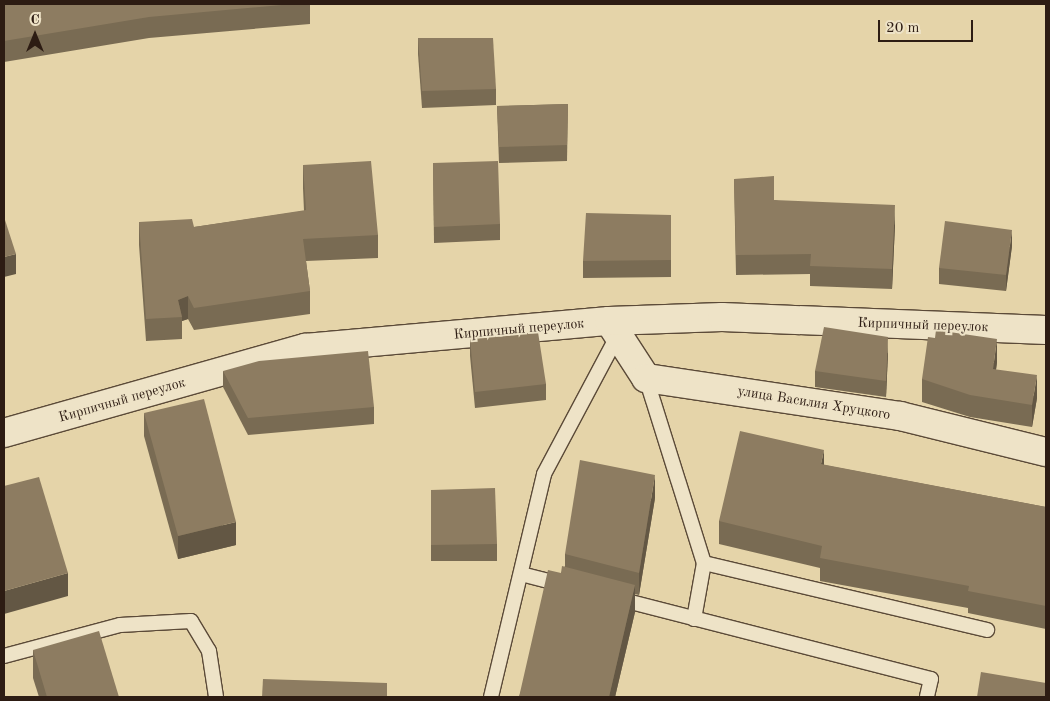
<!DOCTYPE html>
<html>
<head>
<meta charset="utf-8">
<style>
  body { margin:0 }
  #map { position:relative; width:1050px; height:701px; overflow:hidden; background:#e5d4a9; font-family:"Old Standard TT",serif }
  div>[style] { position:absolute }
  .roads { filter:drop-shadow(1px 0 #5b4a38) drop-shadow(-1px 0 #5b4a38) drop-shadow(0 1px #5b4a38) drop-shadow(0 -1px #5b4a38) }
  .lane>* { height:14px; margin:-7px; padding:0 7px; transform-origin:7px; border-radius:7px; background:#eee3c7 }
  .street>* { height:28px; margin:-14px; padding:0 14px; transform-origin:14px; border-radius:14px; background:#eee3c7 }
  .wall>* { inset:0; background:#796b53 }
  .shaded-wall>* { inset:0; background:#635744 }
  .building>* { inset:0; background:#8d7c61 }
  span { translate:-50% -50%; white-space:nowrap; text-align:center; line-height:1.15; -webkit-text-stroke:4px #eee3c7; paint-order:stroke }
  .street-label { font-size:14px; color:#2d1c13 }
  .frame { position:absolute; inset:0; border:5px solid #2d1c13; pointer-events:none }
  .north { position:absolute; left:10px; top:10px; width:50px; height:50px; -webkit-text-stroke:4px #eee3c7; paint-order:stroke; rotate:0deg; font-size:14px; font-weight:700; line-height:20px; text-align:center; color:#2d1c13 }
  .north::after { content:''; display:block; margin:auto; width:18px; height:22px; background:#2d1c13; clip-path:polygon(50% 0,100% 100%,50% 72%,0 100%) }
  .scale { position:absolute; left:878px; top:20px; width:95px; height:22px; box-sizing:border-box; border:2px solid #2d1c13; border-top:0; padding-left:6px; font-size:15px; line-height:18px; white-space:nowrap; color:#2d1c13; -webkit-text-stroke:4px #eee3c7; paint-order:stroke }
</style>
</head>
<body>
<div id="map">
  <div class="roads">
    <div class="lane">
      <div style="left:646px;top:378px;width:194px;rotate:72.6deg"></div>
      <div style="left:704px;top:563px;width:291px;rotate:13.3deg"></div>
      <div style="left:521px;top:574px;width:44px;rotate:14.3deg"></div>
      <div style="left:619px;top:599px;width:322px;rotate:14.4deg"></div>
      <div style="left:931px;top:679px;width:18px;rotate:103deg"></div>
      <div style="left:694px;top:619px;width:57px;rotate:-79.9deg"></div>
      <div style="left:4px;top:656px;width:120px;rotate:-15deg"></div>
      <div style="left:120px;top:625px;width:71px;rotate:-3.2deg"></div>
      <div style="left:191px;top:621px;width:35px;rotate:59deg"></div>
      <div style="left:209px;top:651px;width:47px;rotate:81.3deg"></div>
      <div style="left:491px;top:697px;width:229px;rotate:-76.6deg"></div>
      <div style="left:544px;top:474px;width:157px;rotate:-62deg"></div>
    </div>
    <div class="street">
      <div style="left:609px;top:321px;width:68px;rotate:57deg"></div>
      <div style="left:646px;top:378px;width:257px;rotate:8.5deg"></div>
      <div style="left:900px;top:416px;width:150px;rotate:13.9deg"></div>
      <div style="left:4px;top:433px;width:313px;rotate:-15.8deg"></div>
      <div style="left:305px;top:348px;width:305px;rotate:-5.1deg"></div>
      <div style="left:609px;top:321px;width:113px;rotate:-2deg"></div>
      <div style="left:722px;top:317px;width:324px;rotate:2.3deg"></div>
    </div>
  </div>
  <div class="wall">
    <div style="clip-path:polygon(4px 4px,310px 4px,310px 24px,149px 38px,4px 62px)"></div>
    <div style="clip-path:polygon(418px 38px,496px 89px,496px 105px,422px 108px,418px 54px)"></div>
    <div style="clip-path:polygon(568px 104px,567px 161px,499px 163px,497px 106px)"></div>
    <div style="clip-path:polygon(433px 163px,500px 224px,500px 240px,434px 243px)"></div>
    <div style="clip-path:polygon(303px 165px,378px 235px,378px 258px,306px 261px,310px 291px,310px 314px,194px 330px,188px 319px,182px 321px,182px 339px,146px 341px,139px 245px,139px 222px,194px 227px,304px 211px,303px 188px)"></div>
    <div style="clip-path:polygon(734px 179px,774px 200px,895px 225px,892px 289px,810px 286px,810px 274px,736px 275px)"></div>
    <div style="clip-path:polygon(671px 215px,671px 277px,583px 278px,583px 261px)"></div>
    <div style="clip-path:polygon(1012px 246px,1006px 291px,939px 284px,939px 268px)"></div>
    <div style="clip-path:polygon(470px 339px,546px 384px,546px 400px,475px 408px,470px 356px)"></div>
    <div style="clip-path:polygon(888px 353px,886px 397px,815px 387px,815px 371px)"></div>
    <div style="clip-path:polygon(997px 362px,996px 370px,1037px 398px,1032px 427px,970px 417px,922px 402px,922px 379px)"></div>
    <div style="clip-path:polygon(223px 371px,374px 407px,374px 424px,248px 435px,223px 387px)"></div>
    <div style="clip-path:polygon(144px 413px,236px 545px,178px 559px,144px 436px)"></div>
    <div style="clip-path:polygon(824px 465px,1046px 507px,1046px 629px,968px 613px,968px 608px,820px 581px,820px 568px,719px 544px,719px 521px)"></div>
    <div style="clip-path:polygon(431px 490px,497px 544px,497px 561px,431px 561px)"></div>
    <div style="clip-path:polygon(655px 498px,639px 595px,635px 594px,635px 612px,615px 697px,519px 697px,561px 573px,565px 566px,565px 554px)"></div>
    <div style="clip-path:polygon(33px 650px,119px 697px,39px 697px,33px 678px)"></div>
  </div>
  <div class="shaded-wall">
    <div style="clip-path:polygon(895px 205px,895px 225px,892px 289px,892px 269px)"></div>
    <div style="clip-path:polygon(1012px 230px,1012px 246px,1006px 291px,1006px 275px)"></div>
    <div style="clip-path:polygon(16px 254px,16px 274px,4px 277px,4px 257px)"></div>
    <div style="clip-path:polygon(188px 296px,188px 319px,182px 321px,182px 317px,178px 300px)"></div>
    <div style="clip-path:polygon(888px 337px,888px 353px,886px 397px,886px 381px)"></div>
    <div style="clip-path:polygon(997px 339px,997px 362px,993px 392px,993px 369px)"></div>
    <div style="clip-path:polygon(1037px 375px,1037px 398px,1032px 427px,1032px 405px)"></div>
    <div style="clip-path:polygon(824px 450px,824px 473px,821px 464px)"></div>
    <div style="clip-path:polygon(655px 475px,655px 498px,639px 595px,639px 573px)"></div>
    <div style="clip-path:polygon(236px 522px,236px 545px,178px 559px,178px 536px)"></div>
    <div style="clip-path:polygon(68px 573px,68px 596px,4px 614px,4px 591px)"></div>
    <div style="clip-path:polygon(635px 585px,635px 612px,615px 697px,609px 697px)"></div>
  </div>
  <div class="building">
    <div style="clip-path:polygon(4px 4px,293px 4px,149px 17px,4px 41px)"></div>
    <div style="clip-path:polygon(418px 38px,493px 38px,496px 89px,422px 91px)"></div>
    <div style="clip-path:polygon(568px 104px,567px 145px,499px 147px,497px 106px)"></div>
    <div style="clip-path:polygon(371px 161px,378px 235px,303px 239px,310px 291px,194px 308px,188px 296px,178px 300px,182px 317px,146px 319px,139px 222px,192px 219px,194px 227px,306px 210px,303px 165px)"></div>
    <div style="clip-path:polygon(498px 161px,500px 224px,434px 227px,433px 163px)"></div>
    <div style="clip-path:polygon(774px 176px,774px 200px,895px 205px,892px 269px,810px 266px,811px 254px,736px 255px,734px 179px)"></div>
    <div style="clip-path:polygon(586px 213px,671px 215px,671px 260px,583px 261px)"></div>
    <div style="clip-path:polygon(4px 220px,5px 220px,16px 254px,4px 257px)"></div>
    <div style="clip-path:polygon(945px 221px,1012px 230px,1006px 275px,939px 268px)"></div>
    <div style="clip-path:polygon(824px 327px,888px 337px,886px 381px,815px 371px)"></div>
    <div style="clip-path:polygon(936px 330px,997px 339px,993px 369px,1037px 375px,1032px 405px,970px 395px,922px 379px,928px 337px,935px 338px)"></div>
    <div style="clip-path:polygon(538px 332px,546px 384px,475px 392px,470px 339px)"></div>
    <div style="clip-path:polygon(368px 351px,374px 407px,248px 418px,223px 371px,259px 361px)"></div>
    <div style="clip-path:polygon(204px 399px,236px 522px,178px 536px,144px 413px)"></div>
    <div style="clip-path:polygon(740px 431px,824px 450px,821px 464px,1046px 507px,1046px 606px,968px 591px,969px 586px,820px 558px,822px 546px,719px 521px)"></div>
    <div style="clip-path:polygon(580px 460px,655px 475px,639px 573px,565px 554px)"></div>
    <div style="clip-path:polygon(39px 477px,68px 573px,4px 591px,4px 486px)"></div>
    <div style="clip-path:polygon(495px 488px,497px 544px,431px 545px,431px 490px)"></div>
    <div style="clip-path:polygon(562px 566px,635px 585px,609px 697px,519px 697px,548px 570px,561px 573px)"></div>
    <div style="clip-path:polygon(99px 631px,119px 697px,47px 697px,33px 650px)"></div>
    <div style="clip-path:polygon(981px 672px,1046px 683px,1046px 697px,977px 697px)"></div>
    <div style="clip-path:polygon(263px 679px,387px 683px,387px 697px,262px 697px)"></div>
  </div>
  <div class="street-label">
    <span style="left:923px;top:325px;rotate:2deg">Кирпичный переулок</span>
    <span style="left:519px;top:329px;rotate:-5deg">Кирпичный переулок</span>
    <span style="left:122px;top:400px;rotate:-16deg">Кирпичный переулок</span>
    <span style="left:814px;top:403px;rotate:9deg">улица Василия Хруцкого</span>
  </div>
  <div class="frame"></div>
  <div class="north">С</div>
  <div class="scale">20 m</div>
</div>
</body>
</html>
